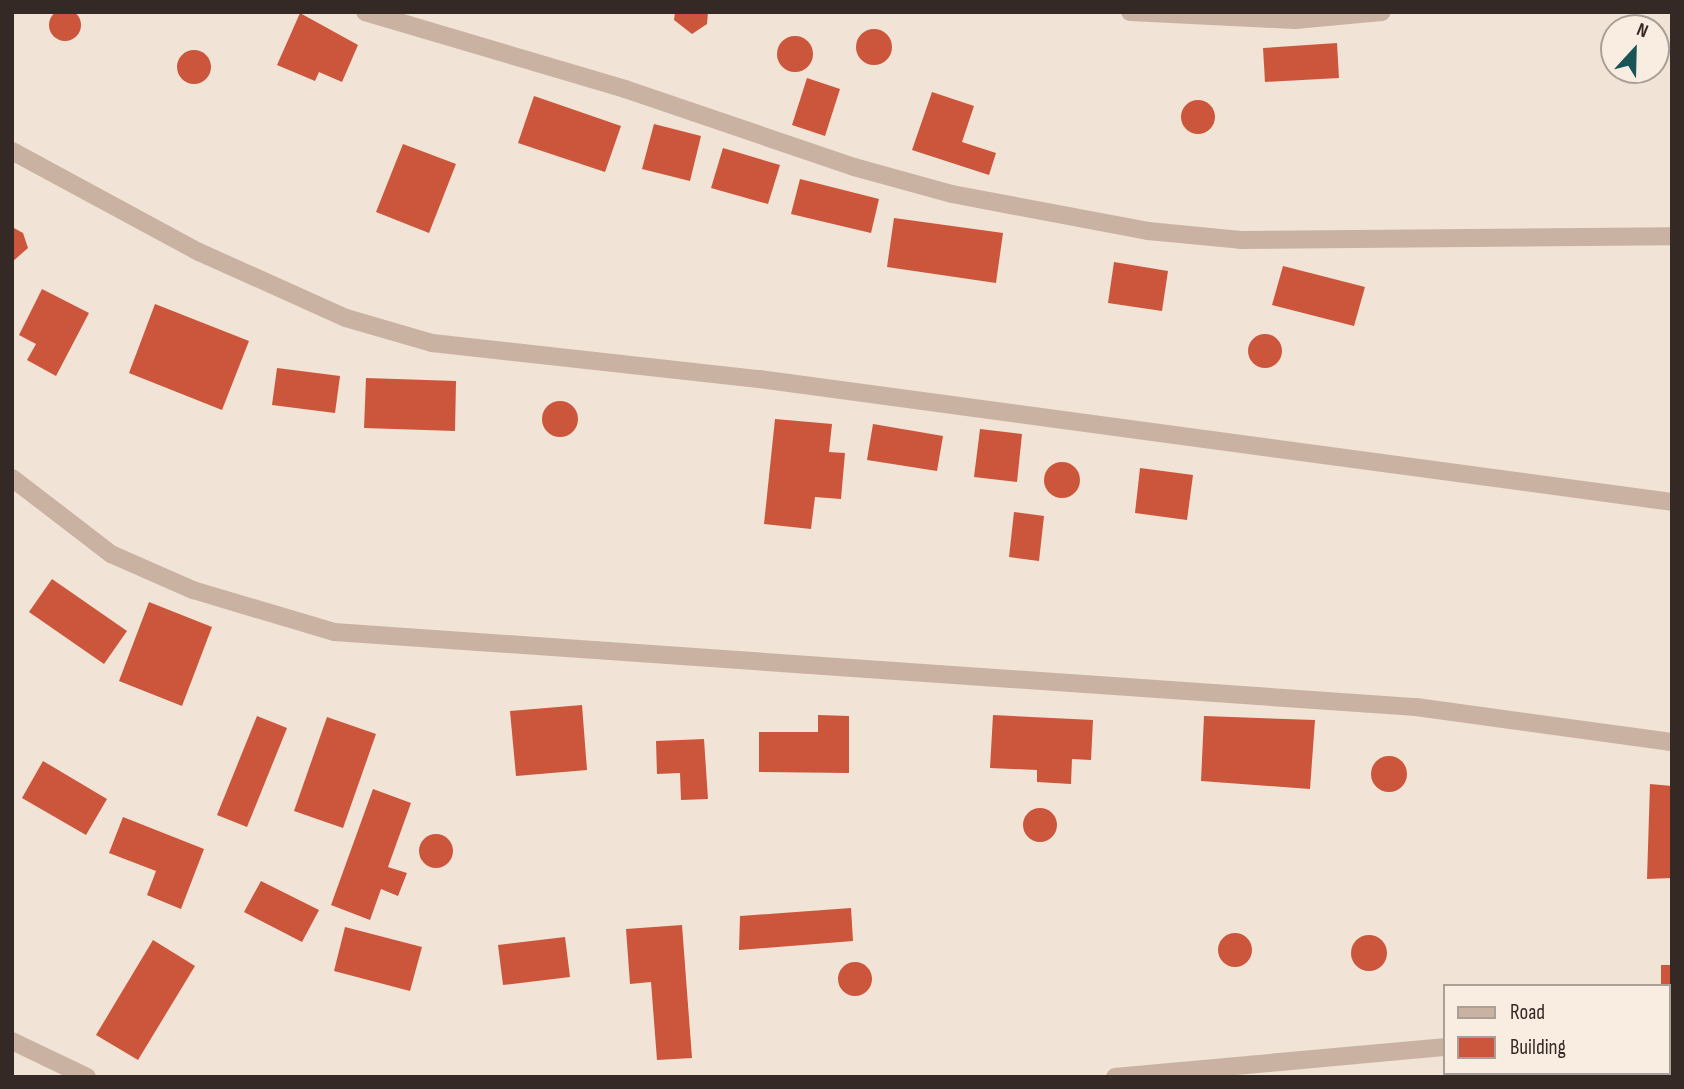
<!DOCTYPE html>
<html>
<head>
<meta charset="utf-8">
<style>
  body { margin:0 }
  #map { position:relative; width:1684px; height:1089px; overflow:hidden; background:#f1e3d6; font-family:"Sofia Sans Condensed",sans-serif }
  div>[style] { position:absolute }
  .building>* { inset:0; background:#cb563b }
  .round { border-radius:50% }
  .street>* { height:18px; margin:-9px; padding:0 9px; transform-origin:9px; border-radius:9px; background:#c9b2a2 }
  span { translate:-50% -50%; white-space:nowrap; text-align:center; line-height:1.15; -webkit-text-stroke:5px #f9ede2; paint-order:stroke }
  .frame { position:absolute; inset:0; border:14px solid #342925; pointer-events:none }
  .legend { position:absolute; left:1443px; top:984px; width:228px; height:91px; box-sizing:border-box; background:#f9ede2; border:2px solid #aa9f96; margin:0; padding:9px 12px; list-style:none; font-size:21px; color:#342925 }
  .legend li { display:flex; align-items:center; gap:14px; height:35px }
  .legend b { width:35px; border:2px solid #aa9f96 }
  .north { position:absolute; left:1600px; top:14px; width:70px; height:70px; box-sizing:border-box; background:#f9ede2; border:2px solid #aa9f96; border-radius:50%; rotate:22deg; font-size:19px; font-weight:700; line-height:28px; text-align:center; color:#342925 }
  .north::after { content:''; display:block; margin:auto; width:24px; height:32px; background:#195556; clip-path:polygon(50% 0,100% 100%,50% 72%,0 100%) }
</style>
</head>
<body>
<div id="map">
  <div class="building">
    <div class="round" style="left:49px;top:9px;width:32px;height:32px"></div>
    <div style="clip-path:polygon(708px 12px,707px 24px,692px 34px,674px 20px,675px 12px)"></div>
    <div style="clip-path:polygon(300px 13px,358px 45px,342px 82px,319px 72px,315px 81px,277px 65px)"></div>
    <div class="round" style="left:856px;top:29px;width:36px;height:36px"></div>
    <div class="round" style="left:777px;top:36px;width:36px;height:36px"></div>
    <div style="clip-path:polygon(1337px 43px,1339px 78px,1265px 82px,1263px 48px)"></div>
    <div class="round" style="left:177px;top:50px;width:34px;height:34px"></div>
    <div style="clip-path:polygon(807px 78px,840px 89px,825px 136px,792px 125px)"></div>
    <div style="clip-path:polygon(932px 92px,974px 106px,962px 142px,996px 153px,989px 175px,912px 150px)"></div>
    <div style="clip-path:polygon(534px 96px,621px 126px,605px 172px,518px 143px)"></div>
    <div class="round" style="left:1181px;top:100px;width:34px;height:34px"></div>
    <div style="clip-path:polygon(654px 124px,701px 136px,690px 181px,642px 169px)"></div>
    <div style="clip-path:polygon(403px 144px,456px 164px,429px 233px,376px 212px)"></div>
    <div style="clip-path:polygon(723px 148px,780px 165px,768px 204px,711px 188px)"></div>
    <div style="clip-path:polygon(800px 179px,879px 199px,871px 233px,791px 214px)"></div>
    <div style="clip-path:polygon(894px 218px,1003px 233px,996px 283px,887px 267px)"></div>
    <div style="clip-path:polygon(12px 227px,23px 233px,28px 248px,12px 262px)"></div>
    <div style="clip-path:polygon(1114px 262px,1168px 271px,1162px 311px,1108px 303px)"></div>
    <div style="clip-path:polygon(1283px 266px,1365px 287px,1354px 326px,1272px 305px)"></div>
    <div style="clip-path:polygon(42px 289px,89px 313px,56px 376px,27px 360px,36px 344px,19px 335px)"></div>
    <div style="clip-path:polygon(155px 304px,249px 341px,222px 410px,129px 373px)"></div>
    <div class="round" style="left:1248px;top:334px;width:34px;height:34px"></div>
    <div style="clip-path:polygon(277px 368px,340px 376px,335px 413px,272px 405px)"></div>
    <div style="clip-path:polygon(366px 378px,456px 381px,455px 431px,364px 428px)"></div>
    <div class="round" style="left:542px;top:401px;width:36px;height:36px"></div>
    <div style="clip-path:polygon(775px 419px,832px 424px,829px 452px,845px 453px,841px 499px,815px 497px,811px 529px,764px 524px)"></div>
    <div style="clip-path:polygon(873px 424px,943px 436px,937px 471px,867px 460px)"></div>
    <div style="clip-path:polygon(980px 429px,1022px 434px,1017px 482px,974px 477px)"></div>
    <div class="round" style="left:1044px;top:462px;width:36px;height:36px"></div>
    <div style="clip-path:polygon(1140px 468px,1193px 475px,1187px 520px,1135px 513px)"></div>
    <div style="clip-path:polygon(1014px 512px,1044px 516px,1039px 561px,1009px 557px)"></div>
    <div style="clip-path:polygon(52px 579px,127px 631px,104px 664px,29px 612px)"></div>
    <div style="clip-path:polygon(149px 602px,212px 627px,182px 706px,119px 681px)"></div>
    <div style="clip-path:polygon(582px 705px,587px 770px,516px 776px,510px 711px)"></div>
    <div style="clip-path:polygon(818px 715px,849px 716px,849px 773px,759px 772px,759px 732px,818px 732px)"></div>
    <div style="clip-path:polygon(993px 715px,1093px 720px,1091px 760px,1072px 759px,1071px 784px,1037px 782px,1037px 770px,990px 768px)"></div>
    <div style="clip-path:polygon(257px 716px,287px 728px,247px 827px,217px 815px)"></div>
    <div style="clip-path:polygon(1204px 716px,1315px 720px,1310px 789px,1201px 781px)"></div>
    <div style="clip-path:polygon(327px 717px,376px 734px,343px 828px,294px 811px)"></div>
    <div style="clip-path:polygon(704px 739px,708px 799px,681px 800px,680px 773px,657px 774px,656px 741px)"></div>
    <div class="round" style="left:1371px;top:756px;width:36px;height:36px"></div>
    <div style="clip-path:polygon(43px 761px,107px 799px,86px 835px,22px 798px)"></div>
    <div style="clip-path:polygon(1650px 784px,1672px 786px,1672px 878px,1647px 879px)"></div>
    <div style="clip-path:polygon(373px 789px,411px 803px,388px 867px,407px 873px,398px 896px,381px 889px,370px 920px,331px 905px)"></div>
    <div class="round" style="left:1023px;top:808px;width:34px;height:34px"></div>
    <div style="clip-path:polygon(123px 817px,204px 849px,181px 909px,147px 895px,156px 871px,109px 853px)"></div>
    <div class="round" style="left:419px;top:834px;width:34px;height:34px"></div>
    <div style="clip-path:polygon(261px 881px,319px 910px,302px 942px,244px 912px)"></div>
    <div style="clip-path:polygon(851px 908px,853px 941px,739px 950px,740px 916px)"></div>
    <div style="clip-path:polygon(682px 925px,692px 1058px,657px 1060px,651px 982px,630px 984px,626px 929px)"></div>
    <div style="clip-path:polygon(345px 927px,422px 947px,410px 991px,334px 971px)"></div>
    <div class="round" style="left:1218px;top:933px;width:34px;height:34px"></div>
    <div class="round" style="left:1351px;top:935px;width:36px;height:36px"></div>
    <div style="clip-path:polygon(565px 937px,570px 977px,503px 985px,498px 945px)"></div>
    <div style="clip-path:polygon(153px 940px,195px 966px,138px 1060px,96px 1035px)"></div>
    <div class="round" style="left:838px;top:962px;width:34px;height:34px"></div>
    <div style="clip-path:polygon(1661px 965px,1672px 965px,1672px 1005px,1668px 986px,1661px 986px)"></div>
  </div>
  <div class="street">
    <div style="left:365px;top:12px;width:271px;rotate:16.5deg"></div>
    <div style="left:625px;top:89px;width:242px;rotate:18.8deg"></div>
    <div style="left:854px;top:167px;width:102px;rotate:15.4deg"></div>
    <div style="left:952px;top:194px;width:199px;rotate:10.7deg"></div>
    <div style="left:1148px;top:231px;width:93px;rotate:5.5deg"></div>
    <div style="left:1241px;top:240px;width:431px;rotate:-0.5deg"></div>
    <div style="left:1130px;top:12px;width:165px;rotate:2.8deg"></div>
    <div style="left:1295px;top:20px;width:87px;rotate:-5.3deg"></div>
    <div style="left:12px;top:151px;width:213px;rotate:28.4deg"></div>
    <div style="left:199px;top:252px;width:161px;rotate:24.2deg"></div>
    <div style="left:346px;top:318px;width:90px;rotate:16.2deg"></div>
    <div style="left:432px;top:343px;width:329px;rotate:6.3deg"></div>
    <div style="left:759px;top:379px;width:921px;rotate:7.67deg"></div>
    <div style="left:12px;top:478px;width:125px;rotate:37.5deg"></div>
    <div style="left:111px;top:554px;width:90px;rotate:23.7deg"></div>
    <div style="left:193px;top:590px;width:147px;rotate:16.6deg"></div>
    <div style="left:334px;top:632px;width:1085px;rotate:3.97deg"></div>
    <div style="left:1416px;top:707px;width:258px;rotate:7.8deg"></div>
    <div style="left:1668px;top:1040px;width:4px"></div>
    <div style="left:12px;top:1041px;width:83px;rotate:25.6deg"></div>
    <div style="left:1115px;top:1077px;width:330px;rotate:-5.2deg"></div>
  </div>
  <div class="frame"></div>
  <ul class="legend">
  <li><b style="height:9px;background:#c9b2a2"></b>Road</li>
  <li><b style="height:19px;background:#cb563b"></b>Building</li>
  </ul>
  <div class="north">N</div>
</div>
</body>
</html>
